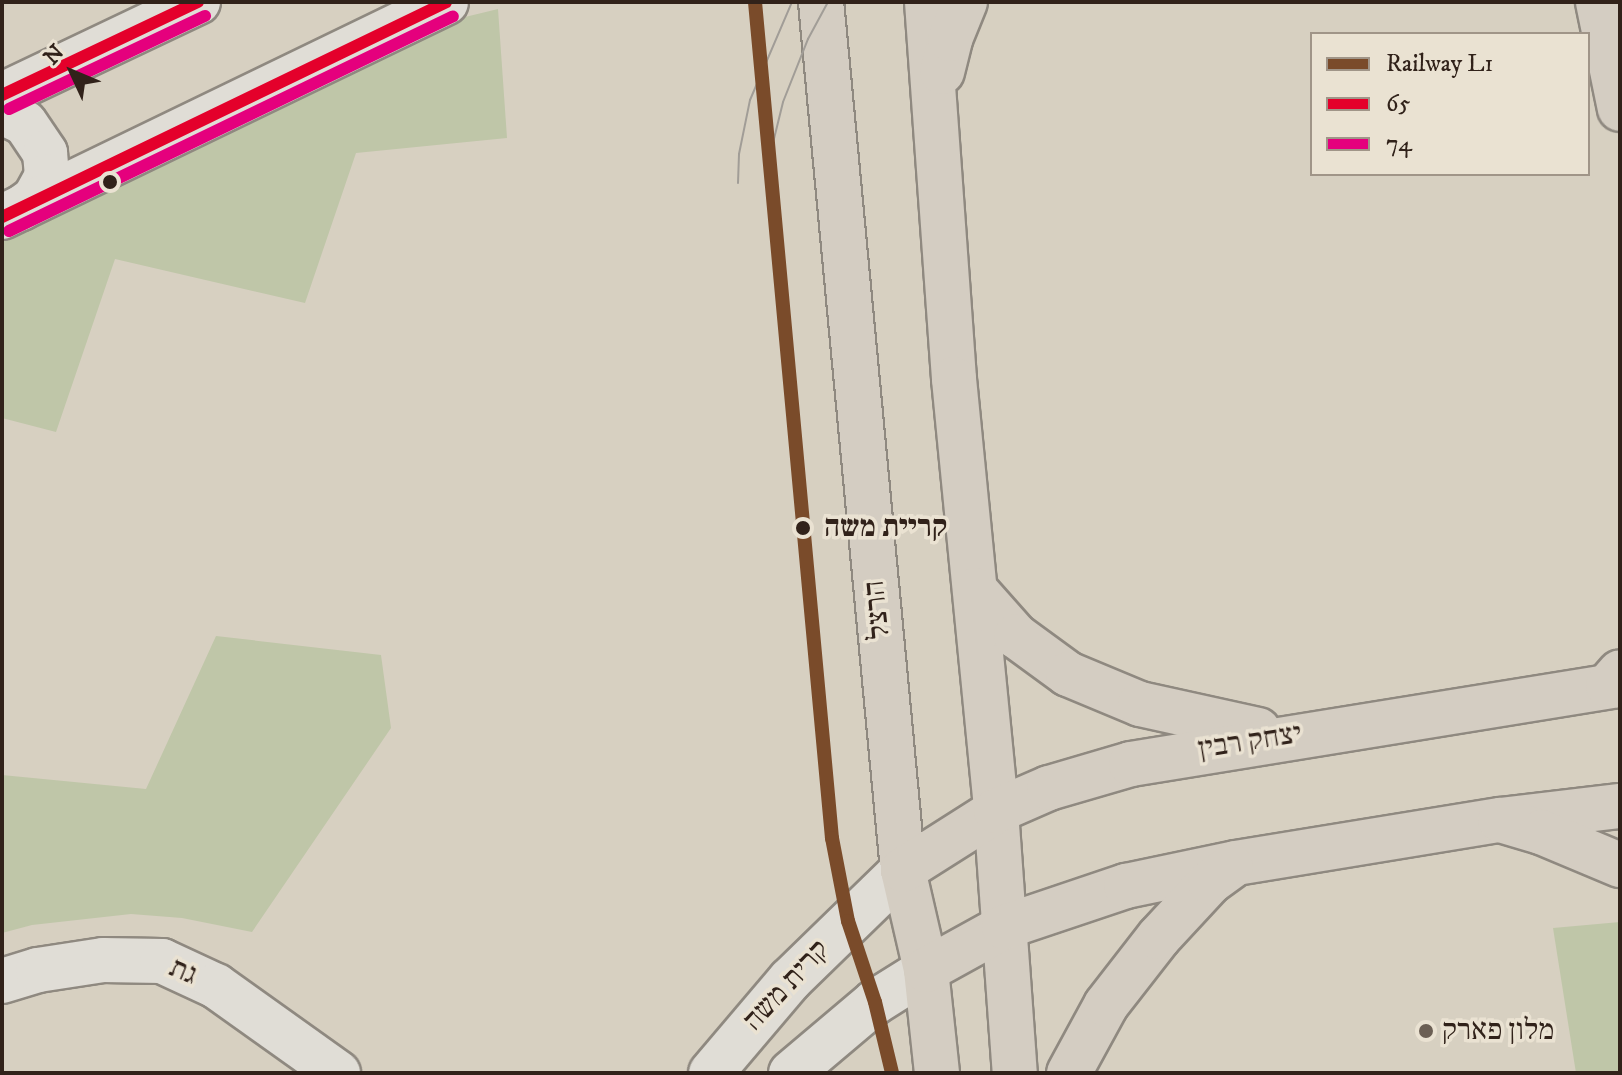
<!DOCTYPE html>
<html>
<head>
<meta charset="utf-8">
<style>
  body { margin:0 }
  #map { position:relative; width:1622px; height:1075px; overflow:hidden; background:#d7d0c1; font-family:"IM FELL DW Pica","Frank Ruhl Libre",serif }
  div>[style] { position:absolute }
  .green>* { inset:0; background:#bfc6a8 }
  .roads { filter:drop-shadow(2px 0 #8f8980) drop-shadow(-2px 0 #8f8980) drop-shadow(0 2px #8f8980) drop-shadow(0 -2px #8f8980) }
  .minor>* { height:44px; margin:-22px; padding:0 22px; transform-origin:22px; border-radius:22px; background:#e0ddd6 }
  .major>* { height:44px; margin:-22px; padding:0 22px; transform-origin:22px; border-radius:22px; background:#d4cdc2 }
  .highway>* { height:44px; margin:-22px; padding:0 22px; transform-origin:22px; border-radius:22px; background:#d4cdc2 }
  .tram>* { height:2px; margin:-1px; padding:0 1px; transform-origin:1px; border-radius:1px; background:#a19d97 }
  .bus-1>* { height:12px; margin:-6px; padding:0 6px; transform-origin:6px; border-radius:6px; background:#e4002b }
  .bus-2>* { height:12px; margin:-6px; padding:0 6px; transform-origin:6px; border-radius:6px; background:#e5007d }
  .rail-1>* { height:14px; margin:-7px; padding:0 7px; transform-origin:7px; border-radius:7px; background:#7a4b2a }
  .dots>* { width:22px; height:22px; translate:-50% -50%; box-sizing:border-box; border:4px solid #eae2d2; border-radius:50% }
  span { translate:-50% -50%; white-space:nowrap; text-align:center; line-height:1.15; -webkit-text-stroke:7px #eae2d2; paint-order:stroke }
  .stop-label { font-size:30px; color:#31221a; font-weight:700 }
  .left { translate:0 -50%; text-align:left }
  .street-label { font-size:30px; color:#31221a }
  .poi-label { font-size:30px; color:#31221a }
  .frame { position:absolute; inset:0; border:4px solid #31221a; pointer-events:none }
  .legend { position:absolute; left:1310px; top:32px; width:280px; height:144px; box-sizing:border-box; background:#eae2d2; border:2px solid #a09588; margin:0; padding:10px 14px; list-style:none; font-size:24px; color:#31221a }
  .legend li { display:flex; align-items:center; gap:16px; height:40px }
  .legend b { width:40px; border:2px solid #a09588 }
  .north { position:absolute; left:32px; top:32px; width:80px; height:80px; -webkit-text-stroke:6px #eae2d2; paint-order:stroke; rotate:314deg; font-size:22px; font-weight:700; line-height:32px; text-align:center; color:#31221a }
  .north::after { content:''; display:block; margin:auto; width:28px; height:36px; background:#31221a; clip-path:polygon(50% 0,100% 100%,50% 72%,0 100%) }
</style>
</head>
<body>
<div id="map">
  <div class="green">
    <div style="clip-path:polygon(498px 9px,507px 138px,356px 153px,305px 303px,115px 259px,56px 432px,2px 418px,2px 232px,422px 34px,461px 18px)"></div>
    <div style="clip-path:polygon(216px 636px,381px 655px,391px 728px,252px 932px,182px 918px,131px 914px,32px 925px,2px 933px,2px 775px,146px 789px)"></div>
    <div style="clip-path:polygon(1620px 922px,1620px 1073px,1576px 1073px,1553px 928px)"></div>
  </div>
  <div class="roads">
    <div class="minor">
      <div style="left:2px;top:95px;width:217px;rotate:-25.4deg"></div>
      <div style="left:2px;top:112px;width:25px;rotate:26deg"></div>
      <div style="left:25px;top:123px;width:36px;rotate:56deg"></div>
      <div style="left:45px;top:153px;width:23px;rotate:85deg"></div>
      <div style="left:47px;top:176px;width:25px;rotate:119deg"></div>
      <div style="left:35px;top:198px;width:17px;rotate:144deg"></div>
      <div style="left:2px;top:217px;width:493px;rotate:-25.8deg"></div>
      <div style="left:2px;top:981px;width:38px;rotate:-17deg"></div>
      <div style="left:38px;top:970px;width:66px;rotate:-8.7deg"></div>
      <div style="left:103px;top:960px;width:59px;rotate:1deg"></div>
      <div style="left:162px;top:961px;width:60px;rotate:24.8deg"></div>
      <div style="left:216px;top:986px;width:150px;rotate:35.5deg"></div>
      <div style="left:711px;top:1073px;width:122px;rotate:-49.7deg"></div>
      <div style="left:790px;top:980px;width:158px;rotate:-44.2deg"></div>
      <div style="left:791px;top:1073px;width:110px;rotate:-40.2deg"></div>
      <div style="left:875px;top:1002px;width:60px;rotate:-32.1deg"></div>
    </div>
    <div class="major">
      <div style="left:821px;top:2px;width:872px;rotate:84.6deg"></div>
      <div style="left:903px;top:870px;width:103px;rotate:77deg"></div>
      <div style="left:926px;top:970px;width:104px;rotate:83.9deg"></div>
      <div style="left:927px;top:2px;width:378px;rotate:85.9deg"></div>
      <div style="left:954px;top:379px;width:434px;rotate:84.4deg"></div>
      <div style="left:996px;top:811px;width:263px;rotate:85.9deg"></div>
      <div style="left:942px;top:72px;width:34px;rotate:-76deg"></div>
      <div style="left:950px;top:39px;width:40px;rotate:-68deg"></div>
      <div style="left:975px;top:590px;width:62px;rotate:48.3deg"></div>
      <div style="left:1016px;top:636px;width:64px;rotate:36.2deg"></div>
      <div style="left:1068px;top:674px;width:78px;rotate:22.6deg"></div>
      <div style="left:1140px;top:704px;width:121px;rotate:12.4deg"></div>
      <div style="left:903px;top:870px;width:110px;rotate:-32.4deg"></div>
      <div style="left:996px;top:811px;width:58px;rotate:-23.5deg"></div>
      <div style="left:1049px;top:788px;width:85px;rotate:-16.3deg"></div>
      <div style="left:1131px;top:764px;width:495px;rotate:-9.2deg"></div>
      <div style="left:926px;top:970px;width:89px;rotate:-28.9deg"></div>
      <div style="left:1004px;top:927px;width:129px;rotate:-18.6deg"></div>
      <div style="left:1126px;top:886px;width:112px;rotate:-11.8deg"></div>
      <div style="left:1236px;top:863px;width:267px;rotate:-9.3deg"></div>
      <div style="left:1500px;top:820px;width:121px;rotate:-6.7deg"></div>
      <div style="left:1069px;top:1073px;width:77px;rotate:-61.4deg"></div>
      <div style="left:1106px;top:1005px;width:86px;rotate:-52.1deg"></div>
      <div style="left:1159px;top:937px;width:75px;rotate:-47.2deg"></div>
      <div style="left:1210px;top:882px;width:26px;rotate:-36deg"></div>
    </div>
    <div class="highway">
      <div style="left:1598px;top:2px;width:109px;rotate:78.4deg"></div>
      <div style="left:1608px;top:686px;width:18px;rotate:-49deg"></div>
      <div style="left:1500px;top:820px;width:43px;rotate:16.3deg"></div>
      <div style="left:1541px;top:832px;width:86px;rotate:22.7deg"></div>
    </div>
  </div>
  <div class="tram">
    <div style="left:770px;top:182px;width:31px;rotate:-88deg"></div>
    <div style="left:771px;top:151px;width:50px;rotate:-76.2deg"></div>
    <div style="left:783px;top:102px;width:68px;rotate:-68.4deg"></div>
    <div style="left:808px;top:39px;width:42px;rotate:-61.6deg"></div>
    <div style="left:738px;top:183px;width:29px;rotate:-88deg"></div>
    <div style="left:739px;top:154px;width:55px;rotate:-78.5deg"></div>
    <div style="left:750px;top:100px;width:107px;rotate:-66.8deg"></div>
  </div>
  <div class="bus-1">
    <div style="left:2px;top:95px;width:217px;rotate:-25.4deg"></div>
    <div style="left:2px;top:217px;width:493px;rotate:-25.8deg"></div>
  </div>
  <div class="bus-2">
    <div style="left:9px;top:109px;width:217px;rotate:-25.4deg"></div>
    <div style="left:9px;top:231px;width:493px;rotate:-25.8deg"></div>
  </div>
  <div class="rail-1">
    <div style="left:755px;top:2px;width:840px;rotate:84.74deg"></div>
    <div style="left:832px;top:838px;width:85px;rotate:79.1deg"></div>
    <div style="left:848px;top:921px;width:85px;rotate:71.6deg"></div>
    <div style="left:875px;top:1002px;width:73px;rotate:76.5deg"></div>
  </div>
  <div class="dots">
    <div style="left:110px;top:182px;background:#31221a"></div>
    <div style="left:803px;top:528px;background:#31221a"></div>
    <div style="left:1426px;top:1031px;background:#6b5f54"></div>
  </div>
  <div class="stop-label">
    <span class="left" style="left:824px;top:528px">קריית משה</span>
  </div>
  <div class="street-label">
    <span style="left:878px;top:610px;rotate:-96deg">הרצל</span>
    <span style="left:1250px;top:742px;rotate:-9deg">יצחק רבין</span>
    <span style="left:183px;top:972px;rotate:23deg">גת</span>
    <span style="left:787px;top:986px;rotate:-47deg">קרית משה</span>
  </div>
  <div class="poi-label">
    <span class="left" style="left:1442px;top:1031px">מלון פארק</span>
  </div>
  <div class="frame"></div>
  <ul class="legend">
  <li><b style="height:10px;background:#7a4b2a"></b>Railway L1</li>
  <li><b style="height:10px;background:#e4002b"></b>65</li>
  <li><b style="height:10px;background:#e5007d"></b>74</li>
  </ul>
  <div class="north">N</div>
</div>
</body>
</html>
